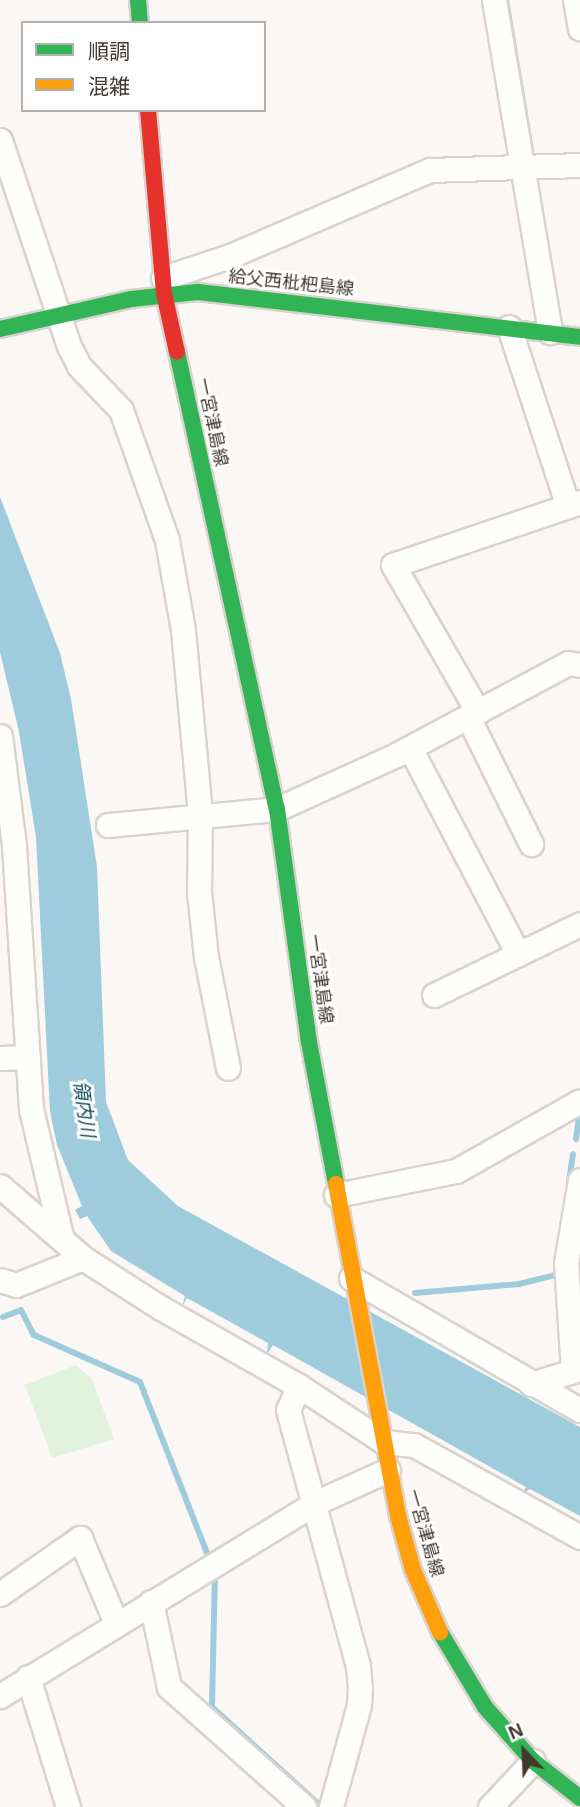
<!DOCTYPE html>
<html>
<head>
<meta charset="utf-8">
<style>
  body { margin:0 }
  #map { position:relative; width:580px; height:1807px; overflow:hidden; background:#faf7f4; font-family:Helvetica,"Noto Sans JP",sans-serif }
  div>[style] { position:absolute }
  .green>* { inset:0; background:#e1f2dd }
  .water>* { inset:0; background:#9eccdd }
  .stream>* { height:6px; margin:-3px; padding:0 3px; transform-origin:3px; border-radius:3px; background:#9eccdd }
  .roads { filter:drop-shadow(2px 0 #dad3cd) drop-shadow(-2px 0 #dad3cd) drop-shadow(0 2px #dad3cd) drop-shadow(0 -2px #dad3cd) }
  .street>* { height:23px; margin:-11.5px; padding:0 11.5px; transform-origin:11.5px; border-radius:11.5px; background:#fefefd }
  .fast>* { height:16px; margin:-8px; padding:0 8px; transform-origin:8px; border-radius:8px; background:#30b455 }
  .slow>* { height:16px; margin:-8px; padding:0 8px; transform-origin:8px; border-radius:8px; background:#ff9f0a }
  .jam>* { height:16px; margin:-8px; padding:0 8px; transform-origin:8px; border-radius:8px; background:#e5322d }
  span { translate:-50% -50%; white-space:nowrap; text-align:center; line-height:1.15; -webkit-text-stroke:6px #fff; paint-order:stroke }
  .street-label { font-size:18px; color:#42382f }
  .water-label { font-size:19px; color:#0d475a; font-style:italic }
  .legend { position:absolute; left:21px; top:21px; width:245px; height:91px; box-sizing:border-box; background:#fff; border:2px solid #b3afac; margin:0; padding:9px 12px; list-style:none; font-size:21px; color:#42382f }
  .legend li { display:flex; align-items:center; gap:14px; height:35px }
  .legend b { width:35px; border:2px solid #b3afac }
  .north { position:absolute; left:489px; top:1716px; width:70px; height:70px; -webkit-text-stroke:5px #fff; paint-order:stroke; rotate:337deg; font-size:19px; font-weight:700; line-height:28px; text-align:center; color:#42382f }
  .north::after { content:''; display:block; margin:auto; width:24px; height:32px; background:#42382f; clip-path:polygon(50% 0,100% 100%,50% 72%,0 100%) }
</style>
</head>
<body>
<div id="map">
  <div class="green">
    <div style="clip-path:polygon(76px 1365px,92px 1379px,114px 1439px,52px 1458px,25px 1385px)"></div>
  </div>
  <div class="water">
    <div style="clip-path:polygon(0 497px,60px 653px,71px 699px,97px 867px,106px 1102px,128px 1160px,178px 1206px,580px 1427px,580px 1516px,530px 1489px,522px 1494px,526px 1487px,273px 1345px,267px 1354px,268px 1343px,187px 1298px,182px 1307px,185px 1296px,111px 1251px,87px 1216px,80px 1219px,75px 1210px,82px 1206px,57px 1145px,50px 1112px,36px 837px,19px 732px,0 652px)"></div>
  </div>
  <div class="stream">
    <div style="left:506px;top:0;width:153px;rotate:80.6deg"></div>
    <div style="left:576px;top:1139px;width:27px;rotate:-82deg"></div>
    <div style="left:569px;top:1182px;width:28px;rotate:-82deg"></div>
    <div style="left:415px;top:1293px;width:104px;rotate:-4.9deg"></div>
    <div style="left:519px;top:1284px;width:38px;rotate:-14deg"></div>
    <div style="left:556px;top:1275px;width:6px;rotate:-90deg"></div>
    <div style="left:3px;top:1317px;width:19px;rotate:-21deg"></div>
    <div style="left:21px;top:1310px;width:28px;rotate:63deg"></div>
    <div style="left:34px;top:1335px;width:116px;rotate:23.9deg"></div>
    <div style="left:140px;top:1382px;width:189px;rotate:68.6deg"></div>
    <div style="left:215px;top:1572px;width:135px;rotate:91.3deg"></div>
    <div style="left:212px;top:1707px;width:149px;rotate:42.3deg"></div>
  </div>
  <div class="roads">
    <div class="street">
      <div style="left:494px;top:0;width:337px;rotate:80.4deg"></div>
      <div style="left:575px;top:0;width:29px;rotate:80deg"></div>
      <div style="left:0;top:140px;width:217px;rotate:71.5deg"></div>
      <div style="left:69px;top:346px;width:22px;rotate:63deg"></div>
      <div style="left:79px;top:366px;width:61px;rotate:46.3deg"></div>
      <div style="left:121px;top:410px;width:138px;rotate:70.5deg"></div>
      <div style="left:167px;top:540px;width:91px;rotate:79.9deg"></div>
      <div style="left:183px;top:630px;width:186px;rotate:84.7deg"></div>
      <div style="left:200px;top:815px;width:77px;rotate:90.7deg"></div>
      <div style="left:199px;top:892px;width:65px;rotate:83.9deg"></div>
      <div style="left:206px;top:957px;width:113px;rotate:78.8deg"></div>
      <div style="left:163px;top:278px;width:71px;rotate:-18.2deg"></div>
      <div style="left:230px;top:256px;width:218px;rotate:-23.3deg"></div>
      <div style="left:430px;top:170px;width:150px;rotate:-1.9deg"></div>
      <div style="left:509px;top:327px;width:188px;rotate:71.8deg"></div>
      <div style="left:568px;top:506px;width:13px;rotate:-18deg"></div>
      <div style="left:478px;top:712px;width:170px;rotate:-120deg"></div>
      <div style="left:393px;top:565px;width:185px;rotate:-18.6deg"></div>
      <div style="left:468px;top:717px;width:142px;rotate:63.6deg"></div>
      <div style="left:0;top:736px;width:111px;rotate:82.7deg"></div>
      <div style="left:14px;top:846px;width:264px;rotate:86.3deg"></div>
      <div style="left:31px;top:1109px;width:130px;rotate:76.7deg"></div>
      <div style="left:410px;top:748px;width:233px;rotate:62.3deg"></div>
      <div style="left:108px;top:825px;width:170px;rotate:-5.4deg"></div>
      <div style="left:277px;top:809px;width:131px;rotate:-24.4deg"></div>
      <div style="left:396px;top:755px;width:195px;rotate:-28.1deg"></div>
      <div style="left:568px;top:663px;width:12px;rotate:9deg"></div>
      <div style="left:434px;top:995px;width:162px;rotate:-25.9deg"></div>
      <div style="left:0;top:1058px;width:28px;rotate:-2deg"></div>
      <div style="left:0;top:1186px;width:110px;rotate:40.9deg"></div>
      <div style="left:83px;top:1258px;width:93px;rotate:32.7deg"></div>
      <div style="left:161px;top:1308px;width:159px;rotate:29.5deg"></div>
      <div style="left:299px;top:1386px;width:102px;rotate:33.4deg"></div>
      <div style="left:384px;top:1442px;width:30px;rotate:6deg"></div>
      <div style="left:414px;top:1445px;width:190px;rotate:29deg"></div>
      <div style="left:336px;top:1195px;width:122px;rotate:-11.3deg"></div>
      <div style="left:456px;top:1171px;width:142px;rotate:-29.4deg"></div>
      <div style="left:351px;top:1278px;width:264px;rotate:30deg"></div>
      <div style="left:0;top:1280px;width:17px;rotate:17deg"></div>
      <div style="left:16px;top:1285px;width:72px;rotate:-21.9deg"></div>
      <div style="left:531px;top:1384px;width:44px;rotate:-17.2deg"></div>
      <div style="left:573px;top:1371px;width:108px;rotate:-93.7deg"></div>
      <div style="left:566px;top:1263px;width:84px;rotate:-80.4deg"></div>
      <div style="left:299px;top:1386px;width:26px;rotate:115deg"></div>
      <div style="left:288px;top:1410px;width:265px;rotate:74.7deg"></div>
      <div style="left:358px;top:1666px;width:21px;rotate:85deg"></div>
      <div style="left:360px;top:1687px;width:18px;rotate:93deg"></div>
      <div style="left:359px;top:1705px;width:106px;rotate:105.4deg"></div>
      <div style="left:0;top:1594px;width:98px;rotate:-35deg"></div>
      <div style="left:80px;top:1538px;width:92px;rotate:67deg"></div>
      <div style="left:151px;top:1602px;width:87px;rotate:78deg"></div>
      <div style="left:169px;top:1687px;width:181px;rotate:41.6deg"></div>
      <div style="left:28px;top:1677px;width:136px;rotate:72.9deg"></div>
      <div style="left:0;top:1696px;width:369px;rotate:-31.5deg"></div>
      <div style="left:315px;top:1503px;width:80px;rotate:-24.3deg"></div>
      <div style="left:490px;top:1807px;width:63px;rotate:-46.9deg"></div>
    </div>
    <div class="fast">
      <div style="left:138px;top:0;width:23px;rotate:85deg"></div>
      <div style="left:0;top:329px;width:134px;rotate:-12.9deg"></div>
      <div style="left:131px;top:299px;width:67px;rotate:-6deg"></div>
      <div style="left:198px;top:292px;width:385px;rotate:6.7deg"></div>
      <div style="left:177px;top:352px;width:468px;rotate:77.7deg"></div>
      <div style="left:277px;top:809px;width:235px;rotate:82.2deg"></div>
      <div style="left:309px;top:1042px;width:145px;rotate:79.2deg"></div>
      <div style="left:440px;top:1632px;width:87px;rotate:59deg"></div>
      <div style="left:485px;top:1707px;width:72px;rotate:48.4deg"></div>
      <div style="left:533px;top:1761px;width:60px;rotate:38.2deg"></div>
    </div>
    <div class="slow">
      <div style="left:336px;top:1184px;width:338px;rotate:79.4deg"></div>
      <div style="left:398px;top:1516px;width:56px;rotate:74.5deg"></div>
      <div style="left:413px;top:1570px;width:68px;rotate:66.5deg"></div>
    </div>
    <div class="jam">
      <div style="left:148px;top:110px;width:184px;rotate:85deg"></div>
      <div style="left:164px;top:293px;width:60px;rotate:77.6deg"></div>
    </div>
  </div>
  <div class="street-label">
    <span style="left:291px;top:283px;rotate:6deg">給父西枇杷島線</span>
    <span style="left:212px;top:422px;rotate:78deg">一宮津島線</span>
    <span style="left:320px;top:979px;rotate:82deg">一宮津島線</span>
    <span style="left:425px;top:1533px;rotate:74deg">一宮津島線</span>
  </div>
  <div class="water-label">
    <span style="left:84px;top:1109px;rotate:82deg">領内川</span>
  </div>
  <ul class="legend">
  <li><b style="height:9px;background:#30b455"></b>順調</li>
  <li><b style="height:9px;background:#ff9f0a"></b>混雑</li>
  </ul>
  <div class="north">N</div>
</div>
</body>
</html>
